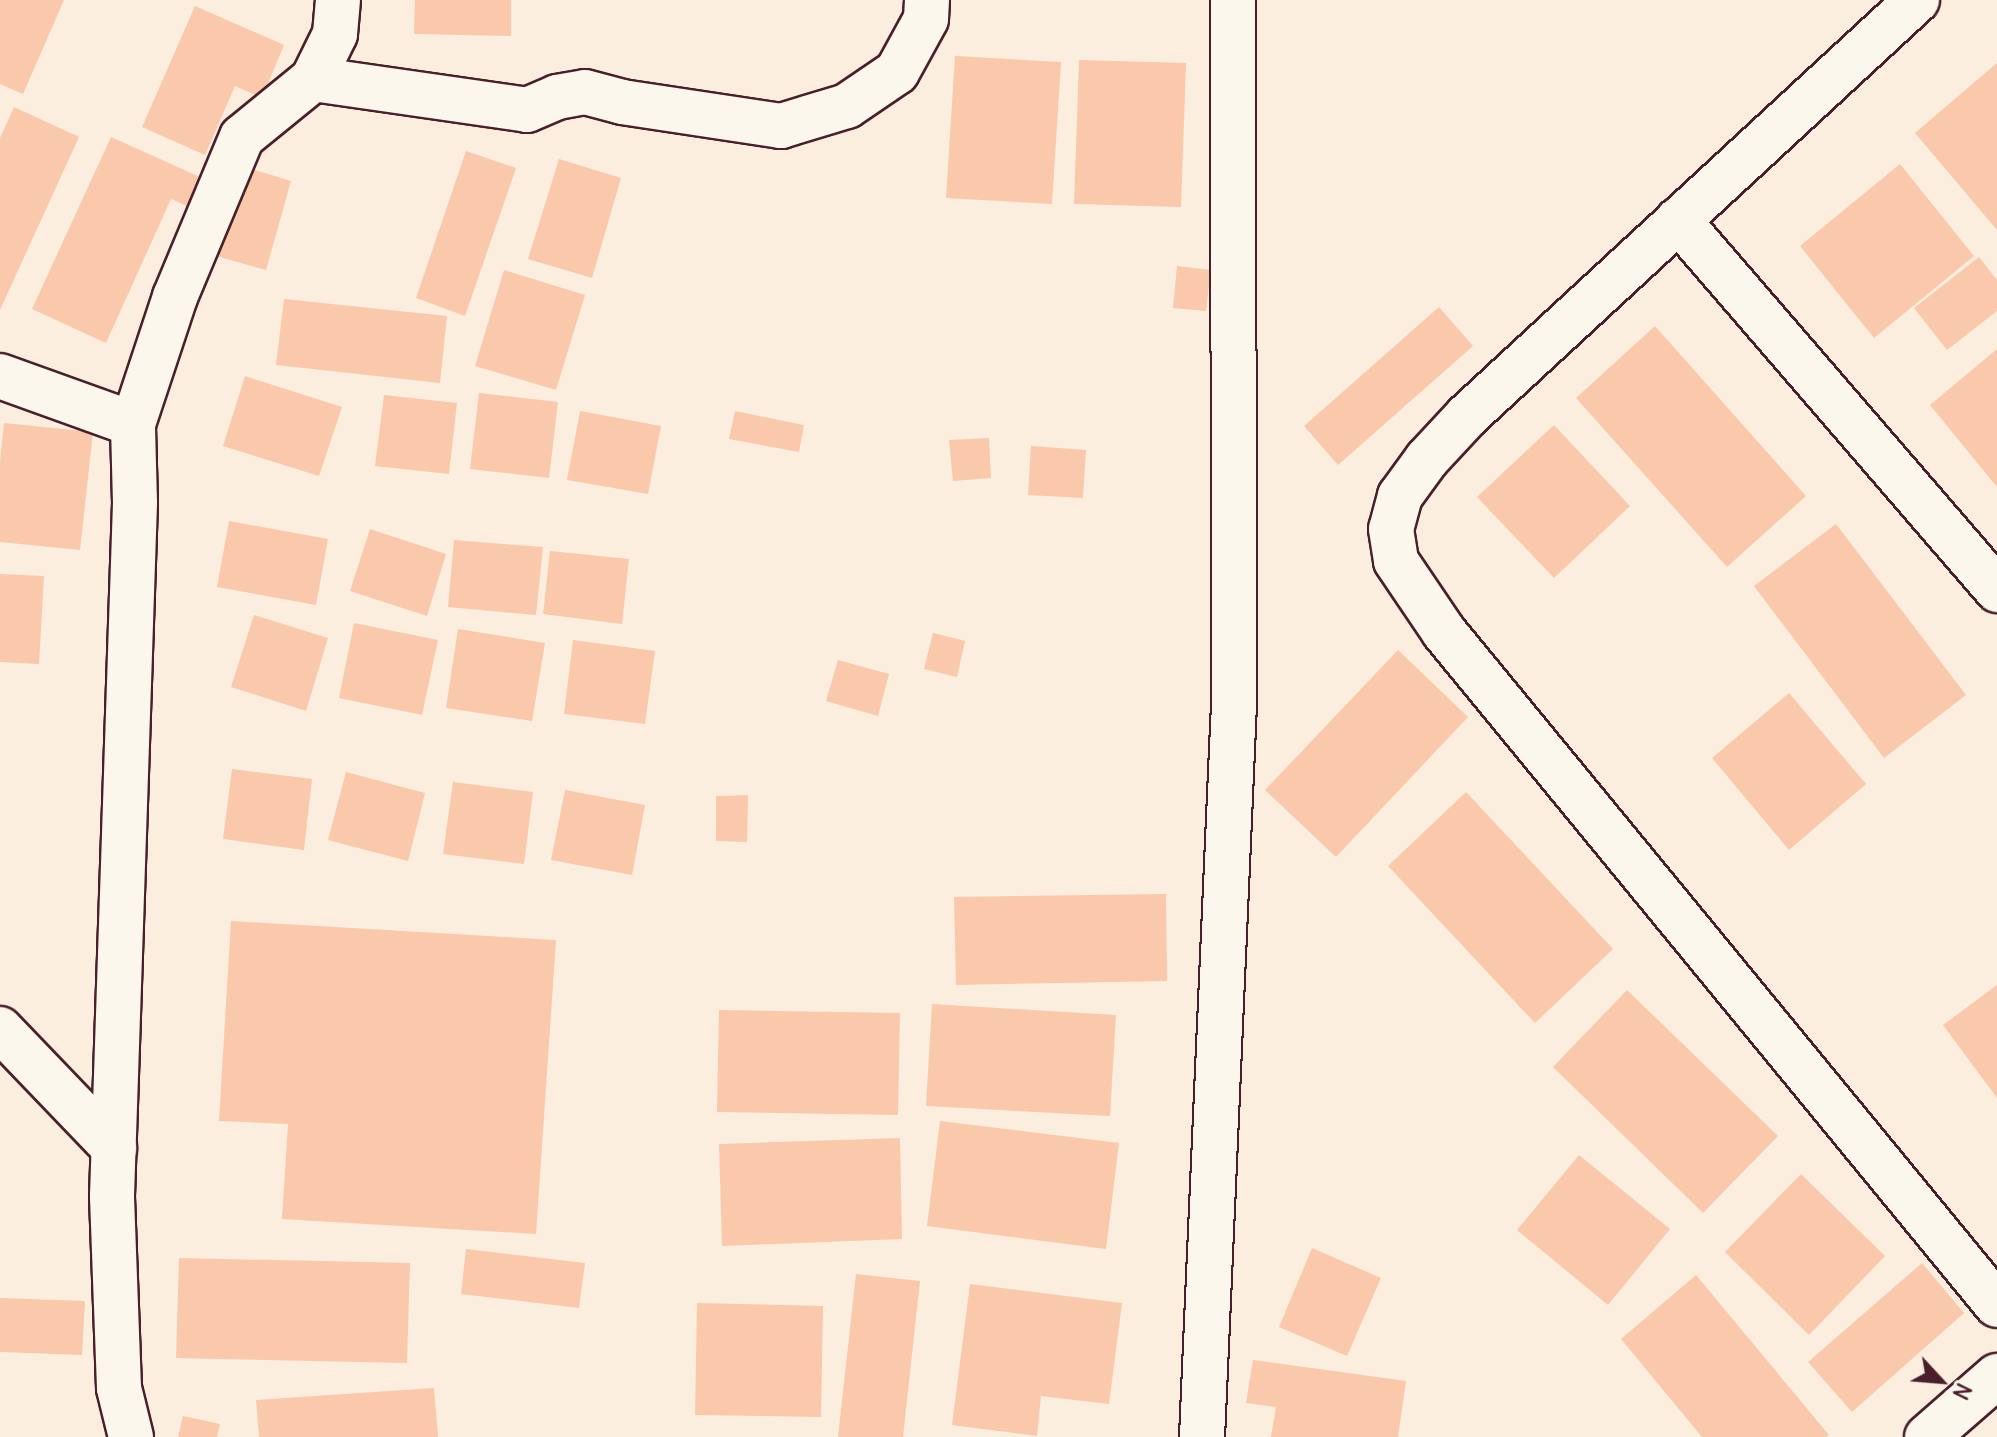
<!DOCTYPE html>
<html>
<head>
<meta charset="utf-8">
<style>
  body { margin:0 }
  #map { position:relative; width:1997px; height:1437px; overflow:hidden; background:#fbeedf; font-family:Delius,sans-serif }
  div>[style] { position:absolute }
  .building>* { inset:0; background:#fac8aa }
  .roads { filter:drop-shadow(2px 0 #4a1f2b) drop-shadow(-2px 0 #4a1f2b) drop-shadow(0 2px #4a1f2b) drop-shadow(0 -2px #4a1f2b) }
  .street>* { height:44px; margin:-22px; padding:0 22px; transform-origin:22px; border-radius:22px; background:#fbf7ec }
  span { translate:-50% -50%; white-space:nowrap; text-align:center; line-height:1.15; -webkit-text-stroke:6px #fbf7ec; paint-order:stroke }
  .north { position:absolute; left:1901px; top:1341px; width:80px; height:80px; -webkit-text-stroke:6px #fbf7ec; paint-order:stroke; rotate:116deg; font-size:22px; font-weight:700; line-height:32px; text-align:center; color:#4a1f2b }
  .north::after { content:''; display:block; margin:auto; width:28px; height:36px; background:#4a1f2b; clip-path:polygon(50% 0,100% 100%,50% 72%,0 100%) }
</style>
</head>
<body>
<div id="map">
  <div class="building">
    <div style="clip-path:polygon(0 0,64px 0,23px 94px,0 84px)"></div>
    <div style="clip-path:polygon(415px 0,511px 0,511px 36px,414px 34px)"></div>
    <div style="clip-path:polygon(195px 6px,284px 45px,262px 98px,235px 86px,205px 155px,142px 127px)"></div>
    <div style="clip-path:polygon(955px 56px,1061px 62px,1052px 204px,946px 198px)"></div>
    <div style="clip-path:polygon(1079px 60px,1186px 63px,1181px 207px,1074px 204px)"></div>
    <div style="clip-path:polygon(1997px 63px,1997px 230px,1915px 133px)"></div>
    <div style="clip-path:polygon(14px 107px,79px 137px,0 310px,0 138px)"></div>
    <div style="clip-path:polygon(111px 137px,200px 177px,187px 206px,171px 199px,106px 343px,32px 309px)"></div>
    <div style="clip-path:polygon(466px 151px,516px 168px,465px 316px,416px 298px)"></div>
    <div style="clip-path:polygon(559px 159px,621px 178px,592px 278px,528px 259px)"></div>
    <div style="clip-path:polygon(235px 164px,291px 181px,266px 270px,209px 254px)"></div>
    <div style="clip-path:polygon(1900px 164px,1974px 256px,1874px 338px,1800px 246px)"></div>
    <div style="clip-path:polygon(1979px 257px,1997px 280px,1997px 311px,1947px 350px,1914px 308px)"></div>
    <div style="clip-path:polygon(1177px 266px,1211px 270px,1206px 311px,1173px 308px)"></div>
    <div style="clip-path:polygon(504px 270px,585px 295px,556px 390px,475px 366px)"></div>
    <div style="clip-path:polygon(284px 299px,447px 316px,440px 383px,276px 365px)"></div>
    <div style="clip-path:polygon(1439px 307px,1473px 346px,1338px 465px,1304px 426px)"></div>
    <div style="clip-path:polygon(1655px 326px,1806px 496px,1727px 567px,1576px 398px)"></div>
    <div style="clip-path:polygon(1997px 349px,1997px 487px,1930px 405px)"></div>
    <div style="clip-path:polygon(245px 376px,342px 407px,319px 476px,223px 446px)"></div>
    <div style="clip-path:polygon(479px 393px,558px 402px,549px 478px,470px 469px)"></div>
    <div style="clip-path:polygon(384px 395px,457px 403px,449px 474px,375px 466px)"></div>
    <div style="clip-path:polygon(580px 411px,661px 426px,648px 494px,567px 480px)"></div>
    <div style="clip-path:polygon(735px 411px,804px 425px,799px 452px,729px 439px)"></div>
    <div style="clip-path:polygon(4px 423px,93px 432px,80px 550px,0 542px,0 461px)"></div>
    <div style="clip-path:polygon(1554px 425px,1630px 506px,1554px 578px,1477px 497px)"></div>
    <div style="clip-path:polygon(989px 438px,991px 478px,953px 481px,949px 440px)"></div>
    <div style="clip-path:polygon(1031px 446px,1086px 450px,1083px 498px,1028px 495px)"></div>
    <div style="clip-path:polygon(229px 521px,328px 539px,316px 605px,217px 587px)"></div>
    <div style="clip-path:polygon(1836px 524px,1966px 695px,1884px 758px,1754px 586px)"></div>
    <div style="clip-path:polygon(370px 529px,446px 554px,427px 616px,350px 591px)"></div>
    <div style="clip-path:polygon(454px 540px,543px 547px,536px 615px,448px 607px)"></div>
    <div style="clip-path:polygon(550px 551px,629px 559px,622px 624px,543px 614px)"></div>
    <div style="clip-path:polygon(0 574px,44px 576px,39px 664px,0 662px)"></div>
    <div style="clip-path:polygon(254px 615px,328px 638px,306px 711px,231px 687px)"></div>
    <div style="clip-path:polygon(354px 623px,438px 640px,422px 715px,339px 698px)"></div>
    <div style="clip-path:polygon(458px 629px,545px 643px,532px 721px,446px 708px)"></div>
    <div style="clip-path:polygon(933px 633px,965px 641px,957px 677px,924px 669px)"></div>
    <div style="clip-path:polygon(573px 640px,655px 651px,645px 724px,564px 714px)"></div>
    <div style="clip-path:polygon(1398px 650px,1468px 717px,1336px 857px,1265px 790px)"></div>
    <div style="clip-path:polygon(838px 660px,889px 674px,878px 716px,826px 701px)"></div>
    <div style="clip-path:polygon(1789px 693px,1866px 784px,1789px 850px,1712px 758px)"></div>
    <div style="clip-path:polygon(232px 769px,312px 779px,304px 850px,223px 839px)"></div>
    <div style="clip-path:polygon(346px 772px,425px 793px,408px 861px,328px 840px)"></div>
    <div style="clip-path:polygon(453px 782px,533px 792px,524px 864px,443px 854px)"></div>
    <div style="clip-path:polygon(565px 790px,645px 805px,632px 875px,551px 860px)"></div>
    <div style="clip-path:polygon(1466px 792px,1613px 949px,1535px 1023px,1388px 866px)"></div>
    <div style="clip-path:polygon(748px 795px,747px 842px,716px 841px,716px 796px)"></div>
    <div style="clip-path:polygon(1166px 894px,1167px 981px,956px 985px,954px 897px)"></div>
    <div style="clip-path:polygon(231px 921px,556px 940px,536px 1234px,282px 1219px,288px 1124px,219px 1121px)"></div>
    <div style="clip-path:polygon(1997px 985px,1997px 1098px,1943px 1025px)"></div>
    <div style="clip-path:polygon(1627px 990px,1778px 1136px,1703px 1213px,1553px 1067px)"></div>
    <div style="clip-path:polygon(932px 1004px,1116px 1015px,1110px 1116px,926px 1106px)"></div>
    <div style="clip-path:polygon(719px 1010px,900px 1013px,898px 1115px,717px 1112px)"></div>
    <div style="clip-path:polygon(940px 1121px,1119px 1143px,1106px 1249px,927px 1226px)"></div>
    <div style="clip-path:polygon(900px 1138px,902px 1239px,722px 1246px,719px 1144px)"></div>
    <div style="clip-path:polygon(1579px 1155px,1670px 1229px,1608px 1305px,1517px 1230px)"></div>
    <div style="clip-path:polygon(1801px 1174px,1885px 1256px,1809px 1335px,1725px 1252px)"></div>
    <div style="clip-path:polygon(1312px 1248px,1381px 1278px,1347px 1356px,1279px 1327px)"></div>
    <div style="clip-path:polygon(466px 1249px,585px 1263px,579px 1308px,461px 1294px)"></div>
    <div style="clip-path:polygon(179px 1258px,410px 1263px,407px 1363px,176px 1358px)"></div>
    <div style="clip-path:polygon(1922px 1263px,1964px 1313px,1852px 1412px,1808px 1362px)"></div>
    <div style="clip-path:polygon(856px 1274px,920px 1281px,903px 1437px,838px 1437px)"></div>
    <div style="clip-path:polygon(1696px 1275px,1829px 1435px,1826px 1437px,1702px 1437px,1621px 1339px)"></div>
    <div style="clip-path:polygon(970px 1284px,1122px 1303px,1109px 1404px,1041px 1396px,1037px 1436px,952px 1425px)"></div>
    <div style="clip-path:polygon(0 1298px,85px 1301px,82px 1355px,0 1352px)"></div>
    <div style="clip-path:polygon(697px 1303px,823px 1306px,821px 1417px,695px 1415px)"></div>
    <div style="clip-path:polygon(1253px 1360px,1406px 1381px,1398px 1437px,1271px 1437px,1276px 1407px,1246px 1403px)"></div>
    <div style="clip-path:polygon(434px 1388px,438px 1437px,259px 1437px,256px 1400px)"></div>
    <div style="clip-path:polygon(183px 1416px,220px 1424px,217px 1437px,178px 1437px)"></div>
  </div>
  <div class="roads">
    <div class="street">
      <div style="left:1917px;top:0;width:613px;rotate:137.25deg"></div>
      <div style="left:1467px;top:416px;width:59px;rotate:132.9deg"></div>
      <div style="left:1427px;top:459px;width:46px;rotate:126.1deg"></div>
      <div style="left:1400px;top:496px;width:34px;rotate:105deg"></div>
      <div style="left:1391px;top:529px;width:32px;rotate:81deg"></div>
      <div style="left:1396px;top:561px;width:86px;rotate:55.9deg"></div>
      <div style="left:1444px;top:632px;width:871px;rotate:50.59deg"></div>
      <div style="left:313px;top:79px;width:216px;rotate:8.2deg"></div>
      <div style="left:527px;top:110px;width:33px;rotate:-23deg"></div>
      <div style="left:557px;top:97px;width:28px;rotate:-10deg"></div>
      <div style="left:585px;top:92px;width:38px;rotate:15deg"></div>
      <div style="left:622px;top:102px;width:161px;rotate:8.6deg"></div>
      <div style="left:781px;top:126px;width:69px;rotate:-16.9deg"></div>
      <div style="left:847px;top:106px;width:60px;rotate:-34.2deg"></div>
      <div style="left:897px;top:72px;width:60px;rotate:-61.3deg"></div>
      <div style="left:926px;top:19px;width:19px;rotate:-87deg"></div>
      <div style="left:1678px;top:220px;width:489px;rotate:49.2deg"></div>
      <div style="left:0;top:376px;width:141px;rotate:19.8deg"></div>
      <div style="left:0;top:1029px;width:165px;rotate:46.2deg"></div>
      <div style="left:131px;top:1437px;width:50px;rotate:-103.8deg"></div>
      <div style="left:119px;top:1388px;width:192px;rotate:-92.1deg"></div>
      <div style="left:112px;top:1196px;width:693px;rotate:-88.1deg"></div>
      <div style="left:135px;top:503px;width:79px;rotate:-91.5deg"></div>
      <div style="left:133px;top:424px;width:134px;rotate:-71.7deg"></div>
      <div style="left:175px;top:297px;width:173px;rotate:-67.3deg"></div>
      <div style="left:242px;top:137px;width:92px;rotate:-39.2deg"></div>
      <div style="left:313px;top:79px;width:50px;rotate:-63.9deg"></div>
      <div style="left:335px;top:34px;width:34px;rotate:-85deg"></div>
      <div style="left:1202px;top:1437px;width:735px;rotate:-87.5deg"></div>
      <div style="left:1234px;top:703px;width:703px;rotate:-90.08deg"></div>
      <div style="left:1927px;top:1437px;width:93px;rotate:-41.1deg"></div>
    </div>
  </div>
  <div class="north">N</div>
</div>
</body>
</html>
